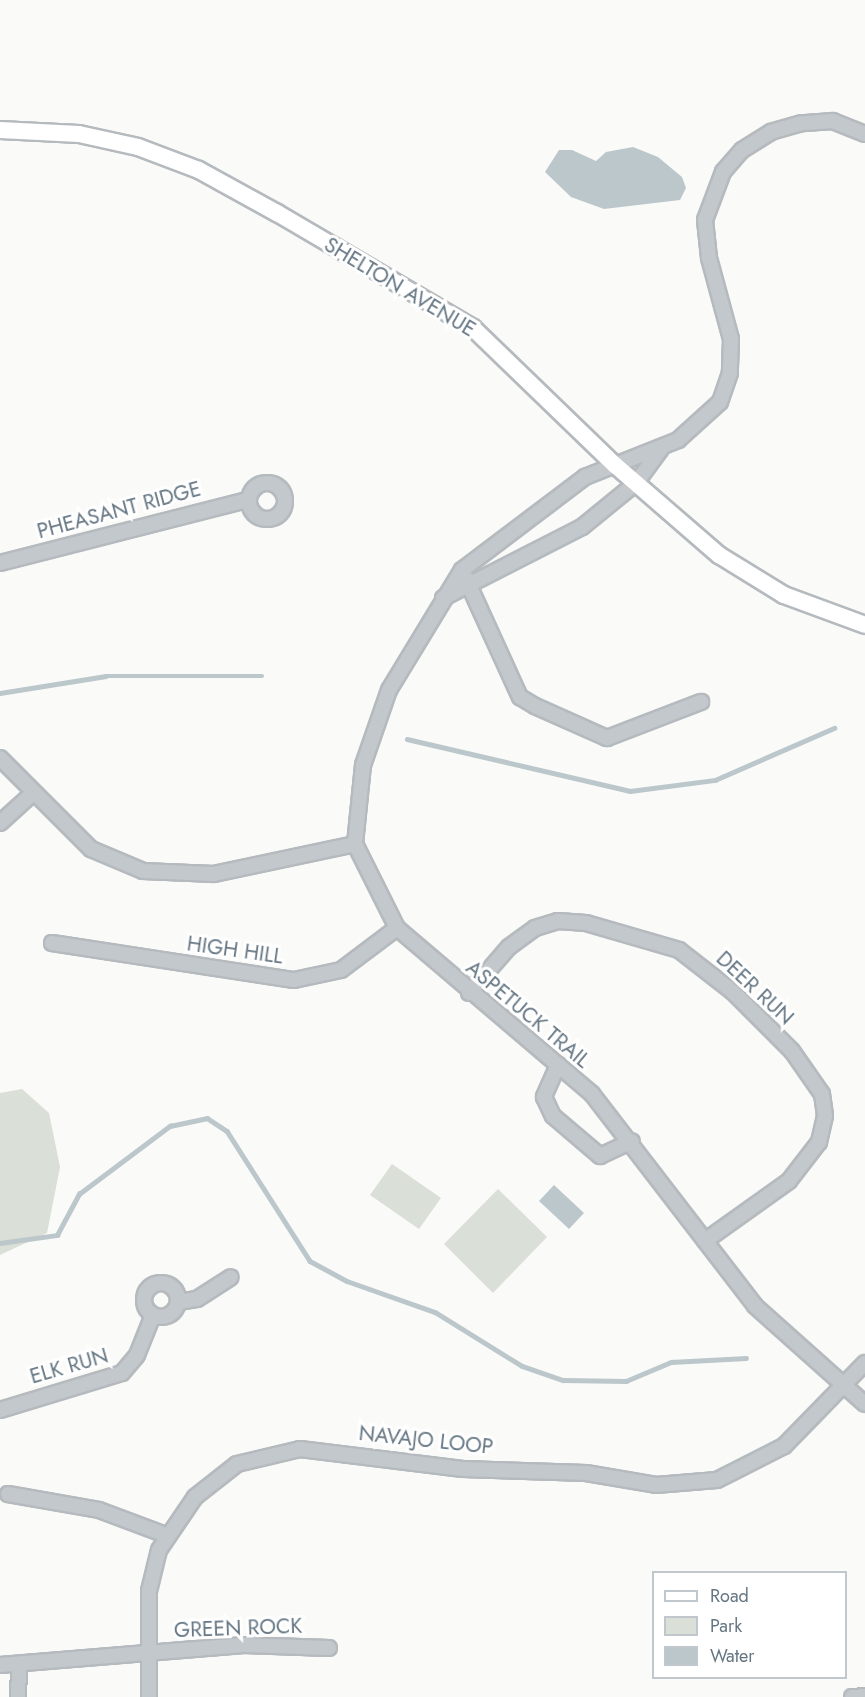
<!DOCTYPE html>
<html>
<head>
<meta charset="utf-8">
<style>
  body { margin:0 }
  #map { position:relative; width:865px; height:1697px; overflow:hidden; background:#fafaf8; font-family:Jost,sans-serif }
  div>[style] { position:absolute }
  .green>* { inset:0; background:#dadfd7 }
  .water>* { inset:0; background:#bbc7cb }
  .stream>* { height:4.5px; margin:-2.25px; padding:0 2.25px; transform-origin:2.25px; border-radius:2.25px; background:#bbc7cb }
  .roads { filter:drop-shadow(2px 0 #b5babe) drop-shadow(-2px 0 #b5babe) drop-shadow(0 2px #b5babe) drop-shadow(0 -2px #b5babe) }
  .minor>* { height:14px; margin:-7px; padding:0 7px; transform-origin:7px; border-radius:7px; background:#c3c8cc }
  .minor>.ring { margin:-7px; padding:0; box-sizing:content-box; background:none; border:14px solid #c3c8cc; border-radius:50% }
  .major>* { height:16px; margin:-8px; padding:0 8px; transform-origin:8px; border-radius:8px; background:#fff }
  span { translate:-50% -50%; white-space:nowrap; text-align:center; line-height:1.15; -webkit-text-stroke:6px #fff; paint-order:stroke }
  .street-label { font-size:21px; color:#657683 }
  .legend { position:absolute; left:652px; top:1571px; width:195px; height:108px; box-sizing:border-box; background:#fff; border:2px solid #c1c8cd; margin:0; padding:8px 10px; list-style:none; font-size:18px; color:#657683 }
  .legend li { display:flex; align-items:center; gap:12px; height:30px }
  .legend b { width:30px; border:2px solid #c1c8cd }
</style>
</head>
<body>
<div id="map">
  <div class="green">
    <div style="clip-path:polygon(22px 1089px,49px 1113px,60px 1167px,47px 1233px,0 1255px,0 1093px)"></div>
    <div style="clip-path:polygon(392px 1164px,441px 1198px,419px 1229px,370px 1195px)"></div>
    <div style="clip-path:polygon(498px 1189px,547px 1237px,493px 1293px,444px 1244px)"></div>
  </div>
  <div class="water">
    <div style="clip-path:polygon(633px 147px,658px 157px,682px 177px,686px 188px,680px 200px,604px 209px,571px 197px,545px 172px,559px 150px,572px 150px,596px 161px,606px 152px)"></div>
    <div style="clip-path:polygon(554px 1185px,584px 1213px,569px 1229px,539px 1201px)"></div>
  </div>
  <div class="stream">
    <div style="left:0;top:693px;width:107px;rotate:-9.1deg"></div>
    <div style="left:106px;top:676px;width:156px"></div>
    <div style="left:407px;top:739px;width:229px;rotate:13.1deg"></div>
    <div style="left:630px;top:791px;width:86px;rotate:-7.4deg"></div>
    <div style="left:715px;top:780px;width:130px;rotate:-23.6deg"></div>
    <div style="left:0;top:1243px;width:58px;rotate:-8deg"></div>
    <div style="left:57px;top:1235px;width:47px;rotate:-61.8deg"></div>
    <div style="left:79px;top:1194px;width:114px;rotate:-36.8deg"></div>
    <div style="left:170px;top:1126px;width:38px;rotate:-12deg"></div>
    <div style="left:207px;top:1118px;width:24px;rotate:33deg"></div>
    <div style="left:227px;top:1131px;width:154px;rotate:57.4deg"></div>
    <div style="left:310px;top:1261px;width:42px;rotate:28.4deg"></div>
    <div style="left:347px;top:1281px;width:93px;rotate:19.4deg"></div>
    <div style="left:435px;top:1312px;width:102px;rotate:31.8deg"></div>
    <div style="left:522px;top:1366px;width:43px;rotate:18.9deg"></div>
    <div style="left:563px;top:1380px;width:63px;rotate:0.9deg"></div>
    <div style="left:626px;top:1381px;width:49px;rotate:-22.9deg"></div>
    <div style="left:671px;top:1362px;width:75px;rotate:-3.1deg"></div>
  </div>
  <div class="roads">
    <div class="minor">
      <div style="left:865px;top:134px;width:35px;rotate:-158deg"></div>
      <div style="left:833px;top:121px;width:31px;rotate:176deg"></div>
      <div style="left:802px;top:123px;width:32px;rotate:164deg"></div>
      <div style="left:771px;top:132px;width:34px;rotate:148deg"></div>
      <div style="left:742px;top:150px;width:29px;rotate:131deg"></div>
      <div style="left:723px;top:172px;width:51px;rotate:110.6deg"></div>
      <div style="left:705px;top:220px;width:38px;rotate:84deg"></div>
      <div style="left:709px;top:258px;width:84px;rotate:74.8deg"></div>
      <div style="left:731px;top:339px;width:34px;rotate:92deg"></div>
      <div style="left:730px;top:373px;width:31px;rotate:109deg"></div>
      <div style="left:720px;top:402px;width:57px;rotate:137.9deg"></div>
      <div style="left:678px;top:440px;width:100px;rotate:158.3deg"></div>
      <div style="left:585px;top:477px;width:154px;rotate:142.9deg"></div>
      <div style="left:462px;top:570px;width:140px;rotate:121.3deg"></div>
      <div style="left:389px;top:690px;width:79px;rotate:109.1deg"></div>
      <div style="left:363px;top:765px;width:79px;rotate:95.8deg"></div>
      <div style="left:355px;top:844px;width:94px;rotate:63.4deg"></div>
      <div style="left:397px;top:928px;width:256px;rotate:40.4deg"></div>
      <div style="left:592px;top:1094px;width:267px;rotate:52.4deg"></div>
      <div style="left:755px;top:1306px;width:147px;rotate:41.7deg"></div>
      <div class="ring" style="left:249px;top:483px;width:22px;height:22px"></div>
      <div style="left:0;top:563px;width:256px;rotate:-14.3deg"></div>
      <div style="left:462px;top:570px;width:140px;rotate:65.5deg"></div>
      <div style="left:520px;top:697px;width:17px;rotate:31deg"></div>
      <div style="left:535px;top:706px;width:79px;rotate:24deg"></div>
      <div style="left:607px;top:738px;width:101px;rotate:-21deg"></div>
      <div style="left:443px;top:598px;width:156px;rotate:-27.1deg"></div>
      <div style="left:582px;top:527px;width:70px;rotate:-39.2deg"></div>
      <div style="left:636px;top:483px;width:42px;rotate:-53.7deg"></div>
      <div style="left:0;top:758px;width:129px;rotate:45deg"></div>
      <div style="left:91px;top:849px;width:56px;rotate:22.9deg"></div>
      <div style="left:143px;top:871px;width:71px;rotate:2.4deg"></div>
      <div style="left:214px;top:874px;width:144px;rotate:-12deg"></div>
      <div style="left:0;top:823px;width:43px;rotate:-42.2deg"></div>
      <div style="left:52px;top:943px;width:245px;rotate:8.7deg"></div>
      <div style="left:294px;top:980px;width:48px;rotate:-12deg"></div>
      <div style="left:341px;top:970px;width:70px;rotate:-36.9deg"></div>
      <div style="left:469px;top:993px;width:61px;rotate:-49deg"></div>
      <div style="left:509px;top:947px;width:32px;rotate:-36deg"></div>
      <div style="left:535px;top:928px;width:24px;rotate:-17deg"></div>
      <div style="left:558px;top:921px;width:28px;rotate:4deg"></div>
      <div style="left:586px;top:923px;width:97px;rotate:16.2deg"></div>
      <div style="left:679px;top:950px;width:68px;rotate:37.9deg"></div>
      <div style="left:733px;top:992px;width:83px;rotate:45deg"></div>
      <div style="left:792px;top:1051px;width:52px;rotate:55.1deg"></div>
      <div style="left:822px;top:1094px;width:22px;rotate:82deg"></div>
      <div style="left:825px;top:1116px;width:27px;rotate:103deg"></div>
      <div style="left:819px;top:1142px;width:49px;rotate:127.6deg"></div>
      <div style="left:789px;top:1181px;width:103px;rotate:144.5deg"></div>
      <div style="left:558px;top:1065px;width:35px;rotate:114deg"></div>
      <div style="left:544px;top:1097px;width:21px;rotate:65deg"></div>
      <div style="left:553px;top:1116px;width:62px;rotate:40.4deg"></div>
      <div style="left:600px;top:1156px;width:35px;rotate:-25deg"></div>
      <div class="ring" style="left:144px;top:1283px;width:20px;height:20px"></div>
      <div style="left:178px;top:1302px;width:19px;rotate:-9deg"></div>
      <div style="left:197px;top:1299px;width:40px;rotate:-32.9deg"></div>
      <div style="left:0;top:1410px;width:127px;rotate:-16.9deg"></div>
      <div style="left:122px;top:1373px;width:23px;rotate:-50deg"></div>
      <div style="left:137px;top:1355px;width:43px;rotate:-68.2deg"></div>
      <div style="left:8px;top:1494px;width:92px;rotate:10deg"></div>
      <div style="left:99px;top:1510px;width:72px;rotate:20.5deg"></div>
      <div style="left:0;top:1665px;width:245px;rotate:-4.7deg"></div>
      <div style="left:244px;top:1645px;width:85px;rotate:2deg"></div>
      <div style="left:18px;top:1697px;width:33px;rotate:-88deg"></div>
      <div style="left:149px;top:1697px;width:106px;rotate:-90deg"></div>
      <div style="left:149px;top:1591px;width:42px;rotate:-76.3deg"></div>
      <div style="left:159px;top:1550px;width:64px;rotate:-55.8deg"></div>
      <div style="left:195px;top:1497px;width:53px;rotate:-38.2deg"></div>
      <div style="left:237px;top:1464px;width:65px;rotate:-13.4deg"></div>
      <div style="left:300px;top:1449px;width:164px;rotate:7deg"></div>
      <div style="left:463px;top:1469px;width:123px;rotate:1.9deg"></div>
      <div style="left:586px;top:1473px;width:71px;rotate:9.7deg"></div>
      <div style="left:656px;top:1485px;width:61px;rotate:-4.7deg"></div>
      <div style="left:717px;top:1480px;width:75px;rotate:-26.9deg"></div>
      <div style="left:784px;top:1446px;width:116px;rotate:-45.7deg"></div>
      <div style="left:852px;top:1697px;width:13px;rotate:-4deg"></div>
    </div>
    <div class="major">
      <div style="left:0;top:130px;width:79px;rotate:2.9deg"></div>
      <div style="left:79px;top:134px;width:60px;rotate:12.4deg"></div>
      <div style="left:138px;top:147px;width:65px;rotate:20.7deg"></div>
      <div style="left:199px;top:170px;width:89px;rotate:28.9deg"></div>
      <div style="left:277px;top:213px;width:227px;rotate:30.4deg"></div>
      <div style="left:473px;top:328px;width:197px;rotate:44deg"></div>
      <div style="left:615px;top:465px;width:138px;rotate:40.9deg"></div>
      <div style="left:719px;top:555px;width:76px;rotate:31.6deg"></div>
      <div style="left:784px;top:595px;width:86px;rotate:20.3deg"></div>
    </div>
  </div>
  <div class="street-label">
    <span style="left:400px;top:287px;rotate:31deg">SHELTON AVENUE</span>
    <span style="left:119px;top:510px;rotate:-15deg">PHEASANT RIDGE</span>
    <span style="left:235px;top:950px;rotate:8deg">HIGH HILL</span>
    <span style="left:755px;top:988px;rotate:43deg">DEER RUN</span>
    <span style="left:528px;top:1014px;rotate:40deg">ASPETUCK TRAIL</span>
    <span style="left:69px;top:1366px;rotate:-16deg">ELK RUN</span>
    <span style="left:426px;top:1440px;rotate:6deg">NAVAJO LOOP</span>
    <span style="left:238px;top:1628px;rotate:-2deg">GREEN ROCK</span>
  </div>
  <ul class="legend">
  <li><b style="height:8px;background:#fff"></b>Road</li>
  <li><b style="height:16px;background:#dadfd7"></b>Park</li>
  <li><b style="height:16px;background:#bbc7cb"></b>Water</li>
  </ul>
</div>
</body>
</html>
